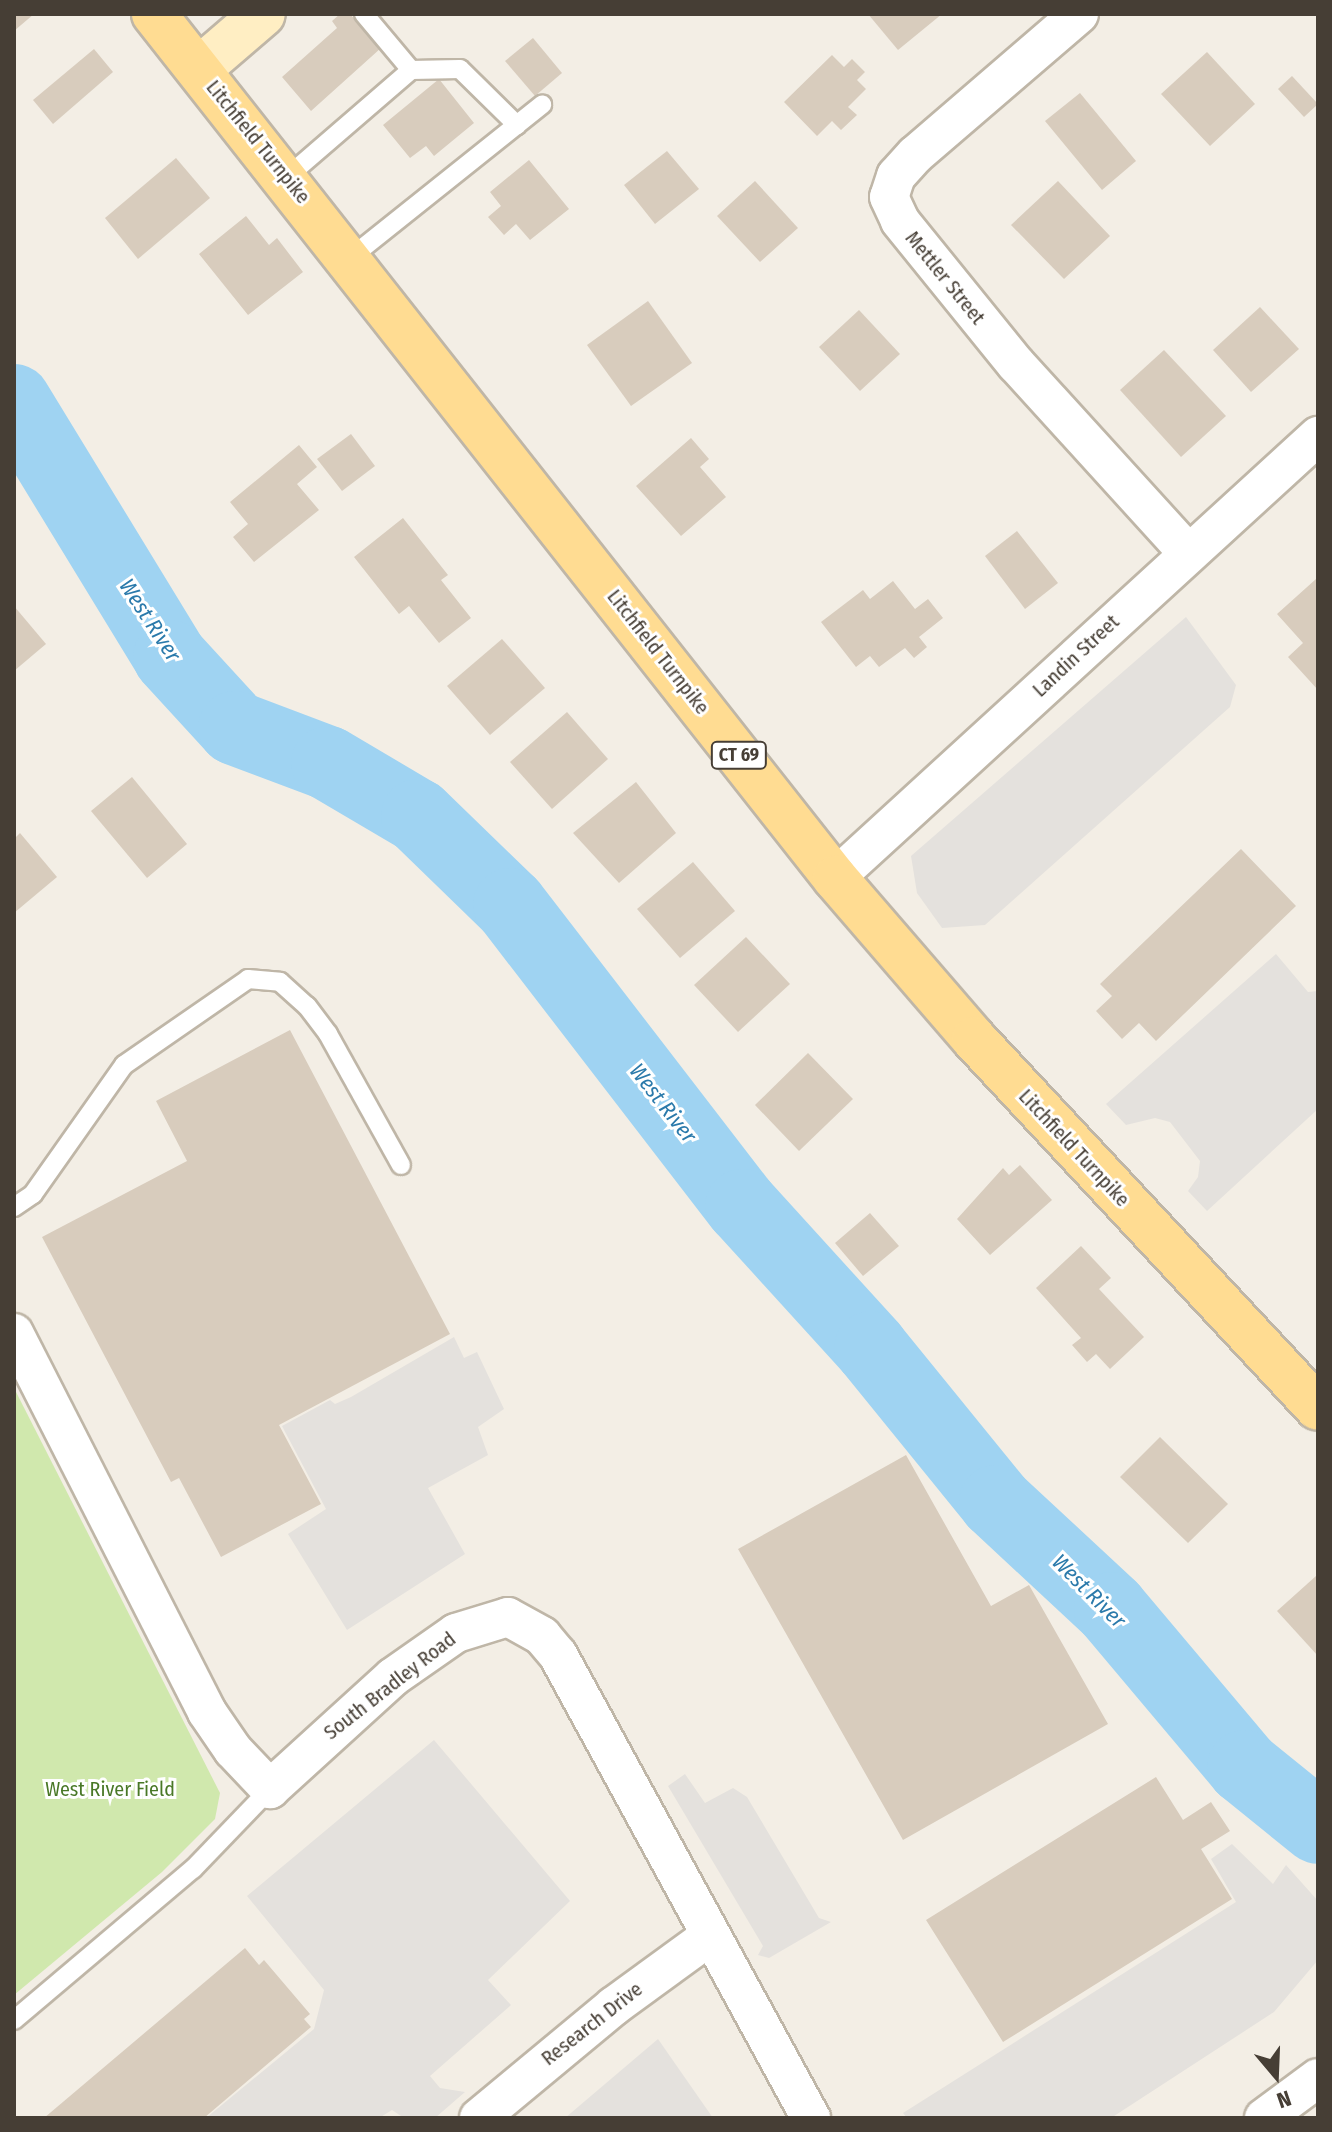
<!DOCTYPE html>
<html>
<head>
<meta charset="utf-8">
<style>
  body { margin:0 }
  #map { position:relative; width:1332px; height:2132px; overflow:hidden; background:#f3eee5; font-family:"Fira Sans Condensed",sans-serif }
  div>[style] { position:absolute }
  .green>* { inset:0; background:#d0e8ad }
  .parking>* { inset:0; background:#e4e1dd }
  .river>* { height:74px; margin:-37px; padding:0 37px; transform-origin:37px; border-radius:37px; background:#9fd3f2 }
  .building>* { inset:0; background:#d8ccbd }
  .roads { filter:drop-shadow(2px 0 #bfb6a7) drop-shadow(-2px 0 #bfb6a7) drop-shadow(0 2px #bfb6a7) drop-shadow(0 -2px #bfb6a7) }
  .lane>* { height:18px; margin:-9px; padding:0 9px; transform-origin:9px; border-radius:9px; background:#fff }
  .street>* { height:38px; margin:-19px; padding:0 19px; transform-origin:19px; border-radius:19px; background:#fff }
  .secondary>* { height:44px; margin:-22px; padding:0 22px; transform-origin:22px; border-radius:22px; background:#ffeec3 }
  .primary>* { height:44px; margin:-22px; padding:0 22px; transform-origin:22px; border-radius:22px; background:#ffdc92 }
  span { translate:-50% -50%; white-space:nowrap; text-align:center; line-height:1.15; -webkit-text-stroke:6px #fff; paint-order:stroke }
  .shield-label span { padding:2px 6px; background:#fff; border:2px solid; border-radius:6px; -webkit-text-stroke-width:0 }
  .shield-label { font-size:18px; color:#463e35; font-weight:700 }
  .street-label { font-size:20px; color:#463e35 }
  .park-label { font-size:20px; color:#497827 }
  .water-label { font-size:22px; color:#2b7aab; font-style:italic }
  .frame { position:absolute; inset:0; border:16px solid #463e35; pointer-events:none }
  .north { position:absolute; left:1236px; top:2036px; width:80px; height:80px; -webkit-text-stroke:6px #fff; paint-order:stroke; rotate:161deg; font-size:22px; font-weight:700; line-height:32px; text-align:center; color:#463e35 }
  .north::after { content:''; display:block; margin:auto; width:28px; height:36px; background:#463e35; clip-path:polygon(50% 0,100% 100%,50% 72%,0 100%) }
</style>
</head>
<body>
<div id="map">
  <div class="green">
    <div style="clip-path:polygon(14px 1388px,220px 1793px,215px 1819px,162px 1872px,14px 1995px)"></div>
  </div>
  <div class="parking">
    <div style="clip-path:polygon(1186px 617px,1236px 685px,1230px 707px,985px 925px,942px 928px,917px 893px,911px 856px)"></div>
    <div style="clip-path:polygon(1276px 954px,1308px 992px,1318px 991px,1318px 1109px,1207px 1211px,1188px 1191px,1198px 1177px,1200px 1161px,1170px 1122px,1155px 1118px,1126px 1125px,1106px 1104px)"></div>
    <div style="clip-path:polygon(454px 1337px,464px 1358px,477px 1352px,504px 1409px,478px 1427px,488px 1455px,428px 1488px,465px 1554px,347px 1630px,288px 1534px,326px 1509px,282px 1426px,330px 1400px,335px 1404px,351px 1397px)"></div>
    <div style="clip-path:polygon(434px 1740px,570px 1901px,488px 1980px,511px 2005px,430px 2076px,440px 2088px,465px 2092px,435px 2118px,404px 2118px,392px 2110px,379px 2118px,206px 2118px,314px 2029px,324px 1990px,247px 1896px)"></div>
    <div style="clip-path:polygon(685px 1774px,705px 1803px,733px 1788px,747px 1797px,819px 1918px,831px 1922px,769px 1958px,758px 1955px,763px 1946px,668px 1786px)"></div>
    <div style="clip-path:polygon(1232px 1844px,1273px 1884px,1286px 1865px,1318px 1901px,1318px 1960px,1274px 2012px,1111px 2118px,907px 2118px,903px 2113px,1236px 1902px,1211px 1859px)"></div>
    <div style="clip-path:polygon(658px 2039px,713px 2118px,565px 2118px)"></div>
  </div>
  <div class="river">
    <div style="left:14px;top:401px;width:300px;rotate:58.6deg"></div>
    <div style="left:170px;top:657px;width:96px;rotate:47.5deg"></div>
    <div style="left:235px;top:728px;width:99px;rotate:20.6deg"></div>
    <div style="left:328px;top:763px;width:104px;rotate:30.5deg"></div>
    <div style="left:418px;top:816px;width:128px;rotate:44.1deg"></div>
    <div style="left:510px;top:905px;width:380px;rotate:52.4deg"></div>
    <div style="left:742px;top:1206px;width:192px;rotate:47.7deg"></div>
    <div style="left:871px;top:1348px;width:198px;rotate:50.9deg"></div>
    <div style="left:996px;top:1502px;width:157px;rotate:42.9deg"></div>
    <div style="left:1111px;top:1609px;width:207px;rotate:49.9deg"></div>
    <div style="left:1244px;top:1767px;width:95px;rotate:39deg"></div>
  </div>
  <div class="building">
    <div style="clip-path:polygon(14px 14px,34px 14px,14px 31px)"></div>
    <div style="clip-path:polygon(340px 14px,350px 14px,381px 48px,311px 111px,282px 77px,337px 28px,332px 21px)"></div>
    <div style="clip-path:polygon(868px 14px,942px 14px,898px 50px)"></div>
    <div style="clip-path:polygon(533px 38px,562px 73px,535px 96px,505px 61px)"></div>
    <div style="clip-path:polygon(94px 49px,113px 72px,53px 124px,33px 100px)"></div>
    <div style="clip-path:polygon(1207px 52px,1255px 104px,1210px 146px,1161px 94px)"></div>
    <div style="clip-path:polygon(832px 55px,844px 67px,852px 59px,865px 72px,857px 80px,866px 89px,848px 107px,857px 115px,841px 130px,832px 121px,817px 136px,784px 102px)"></div>
    <div style="clip-path:polygon(1292px 76px,1318px 104px,1304px 117px,1278px 89px)"></div>
    <div style="clip-path:polygon(439px 79px,474px 123px,434px 156px,426px 146px,410px 158px,383px 125px)"></div>
    <div style="clip-path:polygon(1080px 93px,1136px 161px,1102px 190px,1045px 121px)"></div>
    <div style="clip-path:polygon(667px 151px,699px 189px,655px 224px,624px 185px)"></div>
    <div style="clip-path:polygon(176px 158px,210px 198px,138px 259px,105px 218px)"></div>
    <div style="clip-path:polygon(529px 160px,569px 209px,530px 240px,516px 224px,504px 235px,488px 217px,501px 206px,490px 192px)"></div>
    <div style="clip-path:polygon(755px 181px,798px 228px,760px 262px,717px 216px)"></div>
    <div style="clip-path:polygon(1058px 181px,1110px 236px,1064px 279px,1011px 225px)"></div>
    <div style="clip-path:polygon(246px 216px,269px 245px,277px 238px,303px 272px,248px 315px,199px 254px)"></div>
    <div style="clip-path:polygon(648px 301px,692px 363px,631px 406px,587px 345px)"></div>
    <div style="clip-path:polygon(1260px 307px,1299px 349px,1251px 392px,1213px 350px)"></div>
    <div style="clip-path:polygon(859px 310px,900px 354px,860px 391px,819px 347px)"></div>
    <div style="clip-path:polygon(1164px 350px,1226px 416px,1181px 457px,1120px 390px)"></div>
    <div style="clip-path:polygon(351px 434px,375px 466px,342px 491px,317px 459px)"></div>
    <div style="clip-path:polygon(691px 438px,709px 459px,700px 467px,726px 497px,681px 536px,636px 486px)"></div>
    <div style="clip-path:polygon(299px 445px,317px 467px,297px 484px,319px 510px,254px 562px,233px 537px,248px 524px,230px 502px)"></div>
    <div style="clip-path:polygon(403px 518px,448px 575px,441px 580px,471px 618px,439px 643px,409px 606px,399px 614px,354px 557px)"></div>
    <div style="clip-path:polygon(1017px 531px,1058px 583px,1025px 609px,985px 556px)"></div>
    <div style="clip-path:polygon(1316px 579px,1318px 582px,1318px 690px,1288px 657px,1303px 643px,1277px 614px)"></div>
    <div style="clip-path:polygon(893px 581px,915px 609px,928px 599px,943px 618px,919px 637px,927px 647px,914px 658px,905px 648px,879px 667px,870px 656px,856px 667px,821px 622px,863px 590px,870px 599px)"></div>
    <div style="clip-path:polygon(14px 606px,46px 644px,14px 671px)"></div>
    <div style="clip-path:polygon(502px 639px,545px 688px,490px 735px,447px 686px)"></div>
    <div style="clip-path:polygon(567px 712px,608px 759px,552px 809px,510px 762px)"></div>
    <div style="clip-path:polygon(132px 777px,187px 844px,147px 878px,91px 811px)"></div>
    <div style="clip-path:polygon(636px 782px,676px 833px,619px 883px,573px 833px)"></div>
    <div style="clip-path:polygon(20px 833px,57px 877px,14px 913px,14px 839px)"></div>
    <div style="clip-path:polygon(1241px 849px,1296px 906px,1156px 1041px,1139px 1023px,1122px 1039px,1096px 1011px,1112px 996px,1100px 984px)"></div>
    <div style="clip-path:polygon(693px 862px,735px 911px,680px 958px,637px 909px)"></div>
    <div style="clip-path:polygon(746px 937px,790px 984px,738px 1032px,694px 985px)"></div>
    <div style="clip-path:polygon(290px 1030px,450px 1334px,279px 1425px,321px 1504px,221px 1557px,179px 1478px,171px 1482px,42px 1237px,187px 1161px,156px 1101px)"></div>
    <div style="clip-path:polygon(808px 1053px,853px 1099px,799px 1151px,755px 1105px)"></div>
    <div style="clip-path:polygon(1020px 1165px,1052px 1200px,990px 1255px,957px 1219px,1003px 1168px,1009px 1175px)"></div>
    <div style="clip-path:polygon(870px 1213px,899px 1246px,863px 1276px,835px 1243px)"></div>
    <div style="clip-path:polygon(1081px 1246px,1111px 1278px,1099px 1289px,1144px 1337px,1110px 1369px,1096px 1354px,1087px 1362px,1072px 1345px,1081px 1338px,1036px 1288px)"></div>
    <div style="clip-path:polygon(1160px 1437px,1228px 1504px,1188px 1543px,1120px 1477px)"></div>
    <div style="clip-path:polygon(906px 1455px,991px 1606px,1029px 1585px,1108px 1724px,903px 1840px,738px 1549px)"></div>
    <div style="clip-path:polygon(1316px 1576px,1318px 1578px,1318px 1656px,1277px 1611px)"></div>
    <div style="clip-path:polygon(1156px 1777px,1183px 1820px,1211px 1802px,1230px 1831px,1201px 1849px,1232px 1899px,1003px 2042px,926px 1920px)"></div>
    <div style="clip-path:polygon(245px 1948px,259px 1965px,264px 1960px,310px 2014px,304px 2019px,311px 2027px,204px 2118px,44px 2118px)"></div>
  </div>
  <div class="roads">
    <div class="lane">
      <div style="left:411px;top:70px;width:49px;rotate:-1.2deg"></div>
      <div style="left:460px;top:69px;width:80px;rotate:44.5deg"></div>
      <div style="left:287px;top:177px;width:164px;rotate:-40.8deg"></div>
      <div style="left:411px;top:70px;width:73px;rotate:-130deg"></div>
      <div style="left:350px;top:258px;width:246px;rotate:-38.6deg"></div>
      <div style="left:14px;top:1207px;width:23px;rotate:-34deg"></div>
      <div style="left:33px;top:1194px;width:158px;rotate:-54.8deg"></div>
      <div style="left:124px;top:1065px;width:151px;rotate:-34.7deg"></div>
      <div style="left:248px;top:979px;width:32px;rotate:5deg"></div>
      <div style="left:280px;top:982px;width:36px;rotate:42deg"></div>
      <div style="left:307px;top:1006px;width:35px;rotate:53deg"></div>
      <div style="left:328px;top:1034px;width:150px;rotate:60.9deg"></div>
      <div style="left:14px;top:2020px;width:234px;rotate:-40.2deg"></div>
      <div style="left:193px;top:1869px;width:111px;rotate:-46.1deg"></div>
    </div>
    <div class="street">
      <div style="left:1079px;top:14px;width:216px;rotate:139.3deg"></div>
      <div style="left:915px;top:155px;width:28px;rotate:132deg"></div>
      <div style="left:896px;top:176px;width:22px;rotate:108deg"></div>
      <div style="left:889px;top:197px;width:26px;rotate:65deg"></div>
      <div style="left:900px;top:221px;width:184px;rotate:51deg"></div>
      <div style="left:1016px;top:364px;width:254px;rotate:47.7deg"></div>
      <div style="left:835px;top:878px;width:655px;rotate:-42.46deg"></div>
      <div style="left:14px;top:1333px;width:425px;rotate:63deg"></div>
      <div style="left:207px;top:1712px;width:46px;rotate:55.6deg"></div>
      <div style="left:233px;top:1750px;width:54px;rotate:46.5deg"></div>
      <div style="left:270px;top:1789px;width:166px;rotate:-42.3deg"></div>
      <div style="left:393px;top:1677px;width:77px;rotate:-34.9deg"></div>
      <div style="left:456px;top:1633px;width:54px;rotate:-17.1deg"></div>
      <div style="left:508px;top:1617px;width:39px;rotate:29deg"></div>
      <div style="left:542px;top:1636px;width:25px;rotate:50deg"></div>
      <div style="left:558px;top:1655px;width:528px;rotate:61.35deg"></div>
      <div style="left:479px;top:2118px;width:175px;rotate:-39.7deg"></div>
      <div style="left:614px;top:2006px;width:119px;rotate:-36.1deg"></div>
      <div style="left:1264px;top:2118px;width:67px;rotate:-36.5deg"></div>
    </div>
    <div class="secondary">
      <div style="left:199px;top:69px;width:84px;rotate:-40.7deg"></div>
    </div>
    <div class="primary">
      <div style="left:154px;top:14px;width:1100px;rotate:51.76deg"></div>
      <div style="left:835px;top:878px;width:213px;rotate:49.2deg"></div>
      <div style="left:974px;top:1039px;width:504px;rotate:47.01deg"></div>
    </div>
  </div>
  <div class="shield-label">
    <span style="left:739px;top:755px">CT 69</span>
  </div>
  <div class="street-label">
    <span style="left:258px;top:142px;rotate:51deg">Litchfield Turnpike</span>
    <span style="left:945px;top:278px;rotate:51deg">Mettler Street</span>
    <span style="left:658px;top:652px;rotate:52deg">Litchfield Turnpike</span>
    <span style="left:1076px;top:656px;rotate:-43deg">Landin Street</span>
    <span style="left:1074px;top:1148px;rotate:47deg">Litchfield Turnpike</span>
    <span style="left:390px;top:1686px;rotate:-38deg">South Bradley Road</span>
    <span style="left:592px;top:2024px;rotate:-38deg">Research Drive</span>
  </div>
  <div class="park-label">
    <span style="left:110px;top:1789px">West River Field</span>
  </div>
  <div class="water-label">
    <span style="left:150px;top:620px;rotate:57deg">West River</span>
    <span style="left:663px;top:1103px;rotate:52deg">West River</span>
    <span style="left:1089px;top:1591px;rotate:45deg">West River</span>
  </div>
  <div class="frame"></div>
  <div class="north">N</div>
</div>
</body>
</html>
